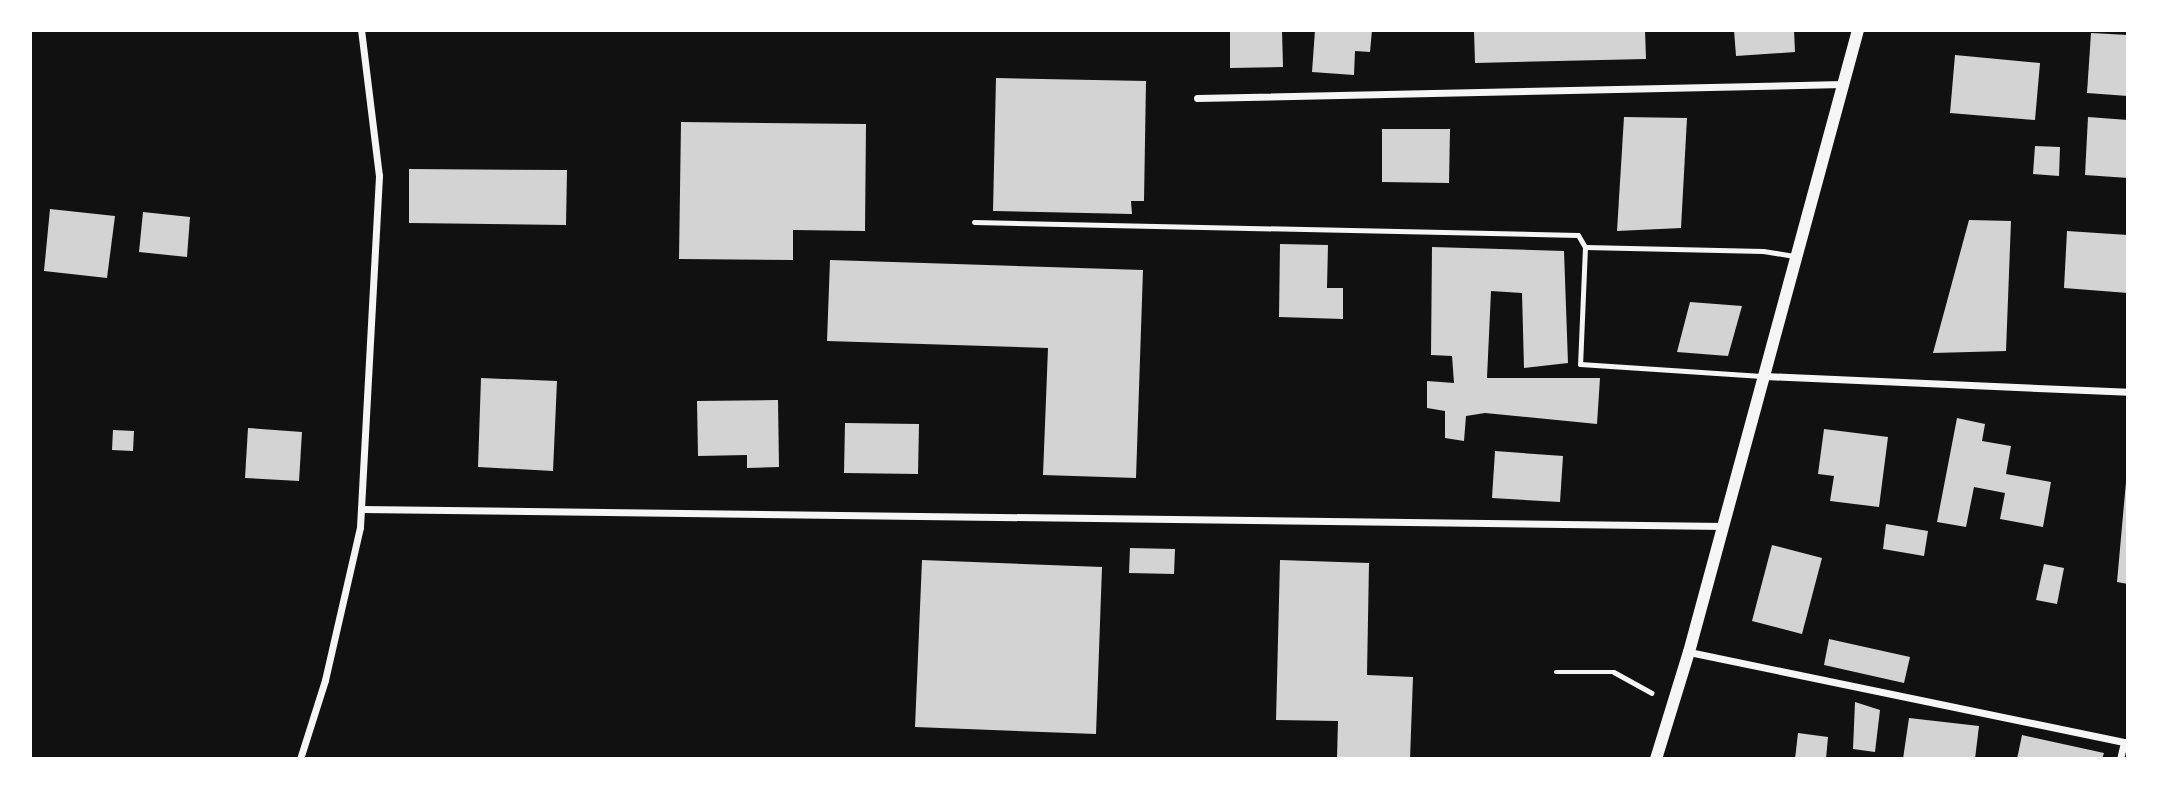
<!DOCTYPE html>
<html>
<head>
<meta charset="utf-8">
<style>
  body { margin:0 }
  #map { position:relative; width:2158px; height:789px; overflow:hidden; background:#111; font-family:Mulish,sans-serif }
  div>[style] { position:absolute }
  .building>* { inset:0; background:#d3d3d3 }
  .path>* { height:4.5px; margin:-2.25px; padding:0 2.25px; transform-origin:2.25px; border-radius:2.25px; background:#f5f5f5 }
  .service>* { height:5px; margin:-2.5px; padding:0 2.5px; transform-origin:2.5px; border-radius:2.5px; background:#f5f5f5 }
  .minor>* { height:7px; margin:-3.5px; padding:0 3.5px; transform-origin:3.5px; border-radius:3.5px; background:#f5f5f5 }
  .tertiary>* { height:12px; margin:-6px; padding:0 6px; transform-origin:6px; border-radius:6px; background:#f5f5f5 }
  span { translate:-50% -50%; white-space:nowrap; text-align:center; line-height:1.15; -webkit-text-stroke:5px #fff; paint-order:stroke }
  .frame { position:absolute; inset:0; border:32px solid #fff; pointer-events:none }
</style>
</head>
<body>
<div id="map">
  <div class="building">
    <div style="clip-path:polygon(1230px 30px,1282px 30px,1283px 67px,1230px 68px)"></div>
    <div style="clip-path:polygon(1315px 30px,1372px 30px,1370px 52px,1355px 51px,1354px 75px,1312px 72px)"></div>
    <div style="clip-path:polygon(1474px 30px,1645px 30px,1646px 59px,1475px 63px)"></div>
    <div style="clip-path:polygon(1734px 30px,1794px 30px,1795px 52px,1736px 56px)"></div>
    <div style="clip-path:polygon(2091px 33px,2128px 35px,2128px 96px,2087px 93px)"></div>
    <div style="clip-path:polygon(1955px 55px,2040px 63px,2035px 120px,1950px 113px)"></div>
    <div style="clip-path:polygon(996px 78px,1146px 81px,1144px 201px,1131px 201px,1132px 214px,993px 211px)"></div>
    <div style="clip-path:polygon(1624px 117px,1687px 118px,1681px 228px,1617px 231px)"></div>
    <div style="clip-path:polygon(2088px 117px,2128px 120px,2128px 178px,2085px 175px)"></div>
    <div style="clip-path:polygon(681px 122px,866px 124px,865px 231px,793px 230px,793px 260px,679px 259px)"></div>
    <div style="clip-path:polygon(1382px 129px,1450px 129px,1449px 183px,1382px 182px)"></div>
    <div style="clip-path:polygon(2035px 146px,2060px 147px,2059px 176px,2033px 174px)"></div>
    <div style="clip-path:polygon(409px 169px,567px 170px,566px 225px,409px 223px)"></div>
    <div style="clip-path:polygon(50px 209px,115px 216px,107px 278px,44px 271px)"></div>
    <div style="clip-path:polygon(143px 212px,190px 217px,187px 257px,139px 252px)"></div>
    <div style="clip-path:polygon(1969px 220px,2011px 221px,2006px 351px,1933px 353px)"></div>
    <div style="clip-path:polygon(2067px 231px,2128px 235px,2128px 293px,2064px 288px)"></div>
    <div style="clip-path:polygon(1280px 244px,1328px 245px,1327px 288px,1343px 288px,1343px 319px,1279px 317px)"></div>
    <div style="clip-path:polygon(1432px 247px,1564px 251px,1568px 363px,1524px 368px,1522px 293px,1491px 291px,1487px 378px,1600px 378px,1597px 424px,1485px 413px,1466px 416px,1464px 441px,1445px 438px,1445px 411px,1427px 408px,1427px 381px,1454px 383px,1452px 356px,1431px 355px)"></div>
    <div style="clip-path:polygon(830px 260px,1143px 270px,1136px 478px,1043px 475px,1048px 348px,827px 341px)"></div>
    <div style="clip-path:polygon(1690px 302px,1742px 306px,1728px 356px,1677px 352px)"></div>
    <div style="clip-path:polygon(481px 378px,557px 381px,553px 471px,478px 467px)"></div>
    <div style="clip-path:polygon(778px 400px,779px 467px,747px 468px,747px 455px,698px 456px,697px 401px)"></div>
    <div style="clip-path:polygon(1957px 418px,1985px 424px,1982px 441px,2011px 446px,2006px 474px,2051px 482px,2043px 527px,2000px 519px,2005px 493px,1974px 487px,1966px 527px,1937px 522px)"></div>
    <div style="clip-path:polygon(845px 423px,919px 424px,918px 474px,844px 473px)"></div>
    <div style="clip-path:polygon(248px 428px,302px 432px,299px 481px,245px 478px)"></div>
    <div style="clip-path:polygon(1824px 429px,1888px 437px,1879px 507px,1830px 501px,1834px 476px,1818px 474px)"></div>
    <div style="clip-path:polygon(113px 430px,134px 431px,133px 451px,112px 450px)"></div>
    <div style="clip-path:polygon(1495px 451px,1563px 456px,1560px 502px,1492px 498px)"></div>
    <div style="clip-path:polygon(2126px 482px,2128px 482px,2128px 584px,2117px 582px)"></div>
    <div style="clip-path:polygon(1886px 524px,1928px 531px,1924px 556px,1883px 549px)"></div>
    <div style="clip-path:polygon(1772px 545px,1822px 558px,1802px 634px,1752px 621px)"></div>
    <div style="clip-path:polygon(1130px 548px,1175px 549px,1174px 574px,1129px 573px)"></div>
    <div style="clip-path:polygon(922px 560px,1102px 567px,1096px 734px,915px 727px)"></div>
    <div style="clip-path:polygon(1280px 560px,1369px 563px,1367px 675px,1413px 677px,1410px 759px,1337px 758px,1338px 721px,1276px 720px)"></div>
    <div style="clip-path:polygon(2044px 564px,2064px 568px,2057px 604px,2036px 600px)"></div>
    <div style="clip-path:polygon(1829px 639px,1910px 657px,1904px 683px,1824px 665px)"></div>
    <div style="clip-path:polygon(1855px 702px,1880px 710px,1875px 752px,1853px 749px)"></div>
    <div style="clip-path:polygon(1909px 718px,1979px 726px,1975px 759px,1903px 759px)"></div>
    <div style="clip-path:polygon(1798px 733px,1828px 737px,1826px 759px,1795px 759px)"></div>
    <div style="clip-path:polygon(2022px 735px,2104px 753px,2102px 759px,2017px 759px)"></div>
  </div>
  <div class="path">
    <div style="left:1556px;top:672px;width:58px"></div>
    <div style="left:1614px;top:672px;width:43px;rotate:28.9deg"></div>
  </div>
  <div class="service">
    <div style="left:974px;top:222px;width:604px;rotate:1.23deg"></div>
    <div style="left:1578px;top:235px;width:14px;rotate:60deg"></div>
    <div style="left:1585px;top:247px;width:178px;rotate:1.3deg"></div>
    <div style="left:1763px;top:251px;width:33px;rotate:9deg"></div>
    <div style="left:1585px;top:247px;width:117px;rotate:92.4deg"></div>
    <div style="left:1580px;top:364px;width:182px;rotate:3.8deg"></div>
  </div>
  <div class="minor">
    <div style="left:1197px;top:98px;width:646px;rotate:-1.24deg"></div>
    <div style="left:1765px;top:376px;width:363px;rotate:2.5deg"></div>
    <div style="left:361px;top:509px;width:1363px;rotate:0.71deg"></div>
    <div style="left:1689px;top:652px;width:444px;rotate:11.7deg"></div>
    <div style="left:2124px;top:742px;width:17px;rotate:103deg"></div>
    <div style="left:300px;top:759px;width:83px;rotate:-72.4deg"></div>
    <div style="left:325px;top:680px;width:157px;rotate:-77.1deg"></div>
    <div style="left:360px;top:527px;width:352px;rotate:-86.9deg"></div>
    <div style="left:379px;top:176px;width:147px;rotate:-97deg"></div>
  </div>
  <div class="tertiary">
    <div style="left:1656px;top:759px;width:112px;rotate:-72.9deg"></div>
    <div style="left:1689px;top:652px;width:645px;rotate:-74.8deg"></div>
  </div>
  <div class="frame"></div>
</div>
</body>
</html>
